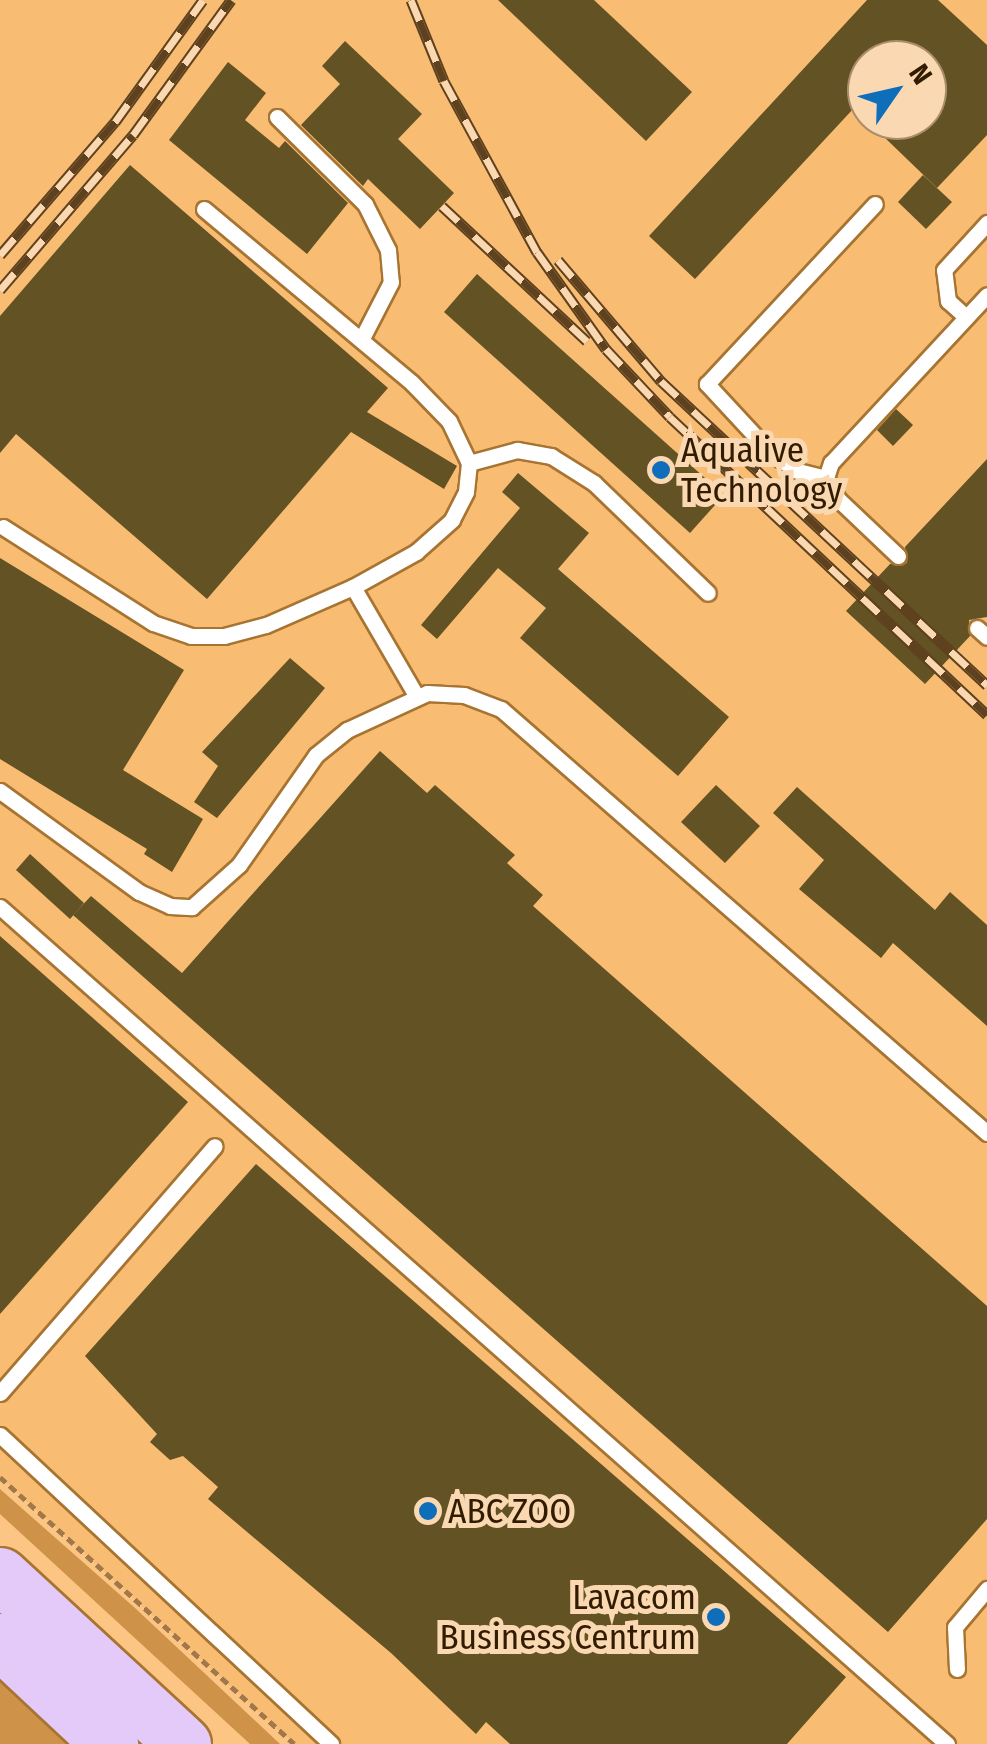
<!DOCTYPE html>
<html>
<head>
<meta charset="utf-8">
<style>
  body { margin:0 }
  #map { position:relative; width:987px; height:1744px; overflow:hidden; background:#fdc584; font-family:"Fira Sans Condensed",sans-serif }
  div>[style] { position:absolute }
  .built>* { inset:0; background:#f9bc73 }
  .green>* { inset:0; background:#ce9348 }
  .building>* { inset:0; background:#625224 }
  .path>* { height:5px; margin-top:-2.5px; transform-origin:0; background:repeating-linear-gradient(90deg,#a07849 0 8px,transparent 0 13px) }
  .roads { filter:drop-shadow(2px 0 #a77432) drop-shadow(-2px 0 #a77432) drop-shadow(0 2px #a77432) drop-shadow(0 -2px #a77432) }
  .lane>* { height:15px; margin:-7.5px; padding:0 7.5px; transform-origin:7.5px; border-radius:7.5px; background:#fff }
  .highway>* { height:55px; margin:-27.5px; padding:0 27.5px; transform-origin:27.5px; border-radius:27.5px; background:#e4caf9 }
  .rail>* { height:11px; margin-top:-5.5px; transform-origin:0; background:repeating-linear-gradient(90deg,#fad8b2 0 22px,#5e411e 0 44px); box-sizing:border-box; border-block:2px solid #5e411e }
  .dots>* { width:28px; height:28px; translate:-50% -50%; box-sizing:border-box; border:5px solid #fad8b2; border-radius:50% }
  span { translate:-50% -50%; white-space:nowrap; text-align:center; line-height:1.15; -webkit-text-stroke:10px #fad8b2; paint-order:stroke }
  .poi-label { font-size:35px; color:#311c01 }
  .left { translate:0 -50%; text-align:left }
  .right { translate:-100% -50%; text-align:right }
  .north { position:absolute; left:847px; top:40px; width:100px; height:100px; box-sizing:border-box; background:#fad8b2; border:2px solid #aa8d6b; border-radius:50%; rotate:56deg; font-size:28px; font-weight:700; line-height:40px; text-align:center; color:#311c01 }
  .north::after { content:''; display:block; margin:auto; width:35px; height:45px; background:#0f6eba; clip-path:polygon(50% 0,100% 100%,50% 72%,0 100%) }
</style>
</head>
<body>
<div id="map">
  <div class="built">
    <div style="clip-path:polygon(evenodd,0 0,987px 0,987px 1744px,294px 1744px,0 1477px,0 0,867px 60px,927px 60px,927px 120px,867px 120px,867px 60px)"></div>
  </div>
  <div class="green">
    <div style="clip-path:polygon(0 1489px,135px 1608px,280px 1744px,250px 1744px,0 1514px)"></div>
    <div style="clip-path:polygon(0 1665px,84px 1744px,0 1744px)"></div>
  </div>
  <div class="building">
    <div style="clip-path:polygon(498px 0,594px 0,692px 92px,646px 141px)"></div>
    <div style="clip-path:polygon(evenodd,867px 0,938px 0,987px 45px,987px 135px,937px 188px,854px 108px,695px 279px,649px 236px,867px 0,867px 60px,927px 60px,927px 120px,867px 120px,867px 60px)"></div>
    <div style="clip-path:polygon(345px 41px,422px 114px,398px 139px,454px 193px,420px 229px,368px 179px,363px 186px,301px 125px,340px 84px,322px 66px)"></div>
    <div style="clip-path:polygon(228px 62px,266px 93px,245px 120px,279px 148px,285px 141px,348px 203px,307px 254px,169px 140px)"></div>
    <div style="clip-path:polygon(130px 165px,388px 388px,367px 412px,457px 466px,444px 489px,351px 432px,207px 599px,16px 434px,0 453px,0 316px)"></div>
    <div style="clip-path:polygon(923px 175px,952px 202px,926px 229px,898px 202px)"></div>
    <div style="clip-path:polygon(477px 274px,724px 495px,690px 533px,444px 312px)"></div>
    <div style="clip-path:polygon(896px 409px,913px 425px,893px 446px,877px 430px)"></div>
    <div style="clip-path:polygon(987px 459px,987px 617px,969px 620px,970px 636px,925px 684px,846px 611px,890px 564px,907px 563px,905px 547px)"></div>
    <div style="clip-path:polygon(518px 473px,589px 533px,558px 569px,729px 717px,678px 776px,520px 638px,546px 608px,498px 568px,437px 639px,421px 625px,520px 508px,502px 492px)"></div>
    <div style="clip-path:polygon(0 558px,184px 670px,123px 770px,203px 819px,172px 872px,144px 854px,147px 849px,0 759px)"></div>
    <div style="clip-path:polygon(290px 658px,325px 688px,217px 818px,194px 802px,218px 766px,202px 752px)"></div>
    <div style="clip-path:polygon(380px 751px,427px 793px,435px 785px,515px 855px,507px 863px,543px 895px,533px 906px,987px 1306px,987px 1519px,888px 1632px,73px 915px,91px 896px,182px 973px)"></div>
    <div style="clip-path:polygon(716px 785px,760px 826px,725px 863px,681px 822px)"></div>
    <div style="clip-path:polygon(797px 787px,935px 910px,950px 892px,987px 925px,987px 1026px,893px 943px,881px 958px,799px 889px,824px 860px,773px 813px)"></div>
    <div style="clip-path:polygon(30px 854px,84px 903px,70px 919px,16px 870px)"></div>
    <div style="clip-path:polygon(0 936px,188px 1102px,0 1314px)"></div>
    <div style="clip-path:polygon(256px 1164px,846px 1677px,787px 1744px,510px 1744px,486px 1722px,476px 1734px,391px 1653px,208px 1499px,218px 1487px,183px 1456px,170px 1460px,150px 1442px,157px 1434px,85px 1356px)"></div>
  </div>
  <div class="path">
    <div style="left:0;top:1477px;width:397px;rotate:42.2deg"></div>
  </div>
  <div class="roads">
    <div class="lane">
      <div style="left:277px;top:117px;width:124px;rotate:44.7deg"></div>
      <div style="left:365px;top:204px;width:51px;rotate:63.4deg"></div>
      <div style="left:388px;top:250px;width:32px;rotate:85deg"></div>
      <div style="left:391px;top:282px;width:65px;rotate:117.3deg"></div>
      <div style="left:204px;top:209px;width:271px;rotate:39.9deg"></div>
      <div style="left:412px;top:383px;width:53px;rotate:45.8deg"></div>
      <div style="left:449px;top:421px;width:47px;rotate:64.5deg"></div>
      <div style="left:469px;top:463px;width:29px;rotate:96deg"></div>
      <div style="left:466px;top:492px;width:31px;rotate:117deg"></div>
      <div style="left:452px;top:520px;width:48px;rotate:138.4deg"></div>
      <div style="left:416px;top:552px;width:72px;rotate:150.9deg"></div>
      <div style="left:966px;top:317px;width:24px;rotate:-138deg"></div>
      <div style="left:948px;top:301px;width:31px;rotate:-97deg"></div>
      <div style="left:944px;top:270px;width:64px;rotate:-47.5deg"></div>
      <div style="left:469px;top:463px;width:50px;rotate:-15.2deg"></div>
      <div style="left:517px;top:450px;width:35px;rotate:10deg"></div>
      <div style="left:551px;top:456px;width:51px;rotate:32.1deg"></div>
      <div style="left:594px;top:483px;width:158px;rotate:44deg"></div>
      <div style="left:826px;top:478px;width:32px;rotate:-166deg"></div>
      <div style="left:795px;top:470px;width:31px;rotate:-144deg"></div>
      <div style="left:770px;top:452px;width:93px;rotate:-132.8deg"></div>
      <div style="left:707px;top:384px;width:246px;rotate:-47deg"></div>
      <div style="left:3px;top:527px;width:178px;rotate:32.6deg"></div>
      <div style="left:153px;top:623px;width:40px;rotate:18.9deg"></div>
      <div style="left:191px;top:636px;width:33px"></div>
      <div style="left:224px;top:636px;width:43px;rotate:-14.7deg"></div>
      <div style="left:266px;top:625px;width:95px;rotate:-23.6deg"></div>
      <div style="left:353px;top:587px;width:127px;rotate:59.8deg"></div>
      <div style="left:898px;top:556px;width:83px;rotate:-136.5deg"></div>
      <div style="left:838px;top:499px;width:24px;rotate:-120deg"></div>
      <div style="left:826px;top:478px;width:16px;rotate:-72deg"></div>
      <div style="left:831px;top:463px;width:229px;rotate:-47.1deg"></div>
      <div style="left:977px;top:628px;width:13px;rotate:42deg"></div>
      <div style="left:0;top:791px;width:172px;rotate:36deg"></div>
      <div style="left:139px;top:892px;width:34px;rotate:24deg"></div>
      <div style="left:170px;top:906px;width:22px;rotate:3deg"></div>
      <div style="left:192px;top:907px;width:63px;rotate:-41.8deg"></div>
      <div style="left:239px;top:865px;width:134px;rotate:-55deg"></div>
      <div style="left:316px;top:755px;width:40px;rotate:-39deg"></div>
      <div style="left:347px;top:730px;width:88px;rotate:-24.8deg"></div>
      <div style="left:427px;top:693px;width:37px;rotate:3deg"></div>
      <div style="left:464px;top:695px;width:40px;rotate:21deg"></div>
      <div style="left:501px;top:709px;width:645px;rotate:41.1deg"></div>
      <div style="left:0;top:907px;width:1264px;rotate:41.47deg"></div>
      <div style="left:0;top:1393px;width:327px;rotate:-49deg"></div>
      <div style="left:0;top:1435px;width:453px;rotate:43deg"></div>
      <div style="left:957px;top:1669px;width:42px;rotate:-92.7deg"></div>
      <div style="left:955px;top:1627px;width:50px;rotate:-49.9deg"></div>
    </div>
    <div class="highway">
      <div style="left:0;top:1575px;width:249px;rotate:42.7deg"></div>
      <div style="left:0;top:1641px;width:151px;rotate:43.1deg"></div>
    </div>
  </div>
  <div class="rail">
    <div style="left:411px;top:0;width:87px;rotate:67.8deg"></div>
    <div style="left:444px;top:81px;width:195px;rotate:61.5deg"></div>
    <div style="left:537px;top:252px;width:119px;rotate:54.6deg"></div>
    <div style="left:606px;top:349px;width:93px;rotate:46.7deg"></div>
    <div style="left:670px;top:417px;width:435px;rotate:43.2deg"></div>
    <div style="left:442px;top:206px;width:198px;rotate:43deg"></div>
    <div style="left:0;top:255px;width:176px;rotate:-49.2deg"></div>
    <div style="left:115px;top:122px;width:150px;rotate:-54.2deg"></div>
    <div style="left:558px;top:260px;width:159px;rotate:49.6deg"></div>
    <div style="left:661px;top:381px;width:446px;rotate:43deg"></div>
    <div style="left:0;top:290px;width:204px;rotate:-49.4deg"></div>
    <div style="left:133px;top:135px;width:167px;rotate:-54deg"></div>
  </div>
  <div class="dots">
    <div style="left:661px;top:470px;background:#0f6eba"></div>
    <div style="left:428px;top:1511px;background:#0f6eba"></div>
    <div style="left:716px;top:1617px;background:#0f6eba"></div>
  </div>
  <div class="poi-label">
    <span class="left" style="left:681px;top:470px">Aqualive<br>Technology</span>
    <span class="left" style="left:448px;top:1511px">ABC ZOO</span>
    <span class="right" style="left:696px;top:1617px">Lavacom<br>Business Centrum</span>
  </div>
  <div class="north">N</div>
</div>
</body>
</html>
